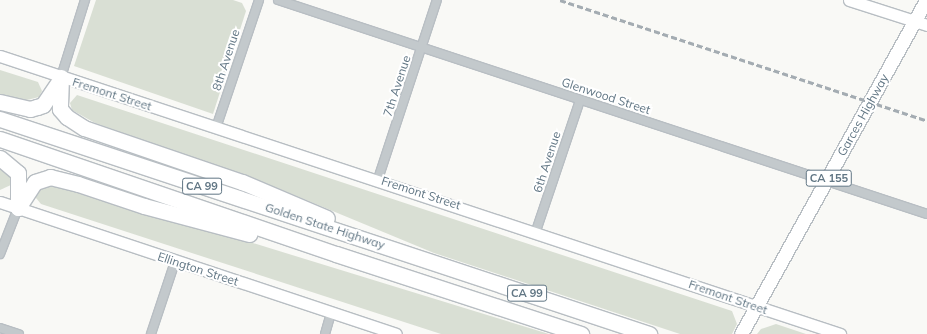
<!DOCTYPE html>
<html>
<head>
<meta charset="utf-8">
<style>
  body { margin:0 }
  #map { position:relative; width:927px; height:334px; overflow:hidden; background:#f9f9f6; font-family:Mulish,sans-serif }
  div>[style] { position:absolute }
  .green>* { inset:0; background:#d9dfd4 }
  .roads { filter:drop-shadow(1px 0 #b8bec3) drop-shadow(-1px 0 #b8bec3) drop-shadow(0 1px #b8bec3) drop-shadow(0 -1px #b8bec3) }
  .street>* { height:8px; margin:-4px; padding:0 4px; transform-origin:4px; border-radius:4px; background:#c3c9cc }
  .secondary>* { height:11px; margin:-5.5px; padding:0 5.5px; transform-origin:5.5px; border-radius:5.5px; background:#fff }
  .primary>* { height:13px; margin:-6.5px; padding:0 6.5px; transform-origin:6.5px; border-radius:6.5px; background:#fff }
  .highway>* { height:15px; margin:-7.5px; padding:0 7.5px; transform-origin:7.5px; border-radius:7.5px; background:#fff }
  .rail>* { height:2.5px; margin-top:-1.25px; transform-origin:0; background:repeating-linear-gradient(90deg,#a4acb2 0 6px,transparent 0 9px) }
  span { translate:-50% -50%; white-space:nowrap; text-align:center; line-height:1.15; -webkit-text-stroke:4px #fff; paint-order:stroke }
  .shield-label span { padding:1px 3px; background:#fff; border:1px solid; border-radius:3px; -webkit-text-stroke-width:0 }
  .shield-label { font-size:11px; color:#617684; font-weight:700 }
  .street-label { font-size:12px; color:#617684 }
</style>
</head>
<body>
<div id="map">
  <div class="green">
    <div style="clip-path:polygon(96px 0,233px 0,242px 3px,246px 11px,213px 114px,74px 66px)"></div>
    <div style="clip-path:polygon(0 70px,38px 82px,42px 91px,39px 97px,27px 100px,0 94px)"></div>
    <div style="clip-path:polygon(77px 95px,732px 311px,737px 324px,732px 334px,680px 334px,434px 253px,265px 183px,95px 123px,72px 110px,70px 103px)"></div>
    <div style="clip-path:polygon(0 169px,12px 176px,13px 184px,0 190px)"></div>
    <div style="clip-path:polygon(52px 186px,82px 192px,227px 235px,549px 334px,441px 334px,41px 204px,36px 198px,35px 192px,40px 187px)"></div>
    <div style="clip-path:polygon(776px 324px,806px 334px,757px 334px,761px 329px)"></div>
  </div>
  <div class="roads">
    <div class="street">
      <div style="left:278px;top:0;width:683px;rotate:18.25deg"></div>
      <div style="left:61px;top:77px;width:81px;rotate:-72.7deg"></div>
      <div style="left:216px;top:128px;width:135px;rotate:-71.4deg"></div>
      <div style="left:378px;top:179px;width:188px;rotate:-71.8deg"></div>
      <div style="left:536px;top:231px;width:138px;rotate:-71.4deg"></div>
      <div style="left:0;top:254px;width:49px;rotate:-68.6deg"></div>
      <div style="left:0;top:328px;width:20px;rotate:18deg"></div>
      <div style="left:151px;top:334px;width:76px;rotate:-71.6deg"></div>
      <div style="left:325px;top:334px;width:22px;rotate:-74deg"></div>
    </div>
    <div class="secondary">
      <div style="left:849px;top:0;width:82px;rotate:17.8deg"></div>
      <div style="left:0;top:56px;width:885px;rotate:18.31deg"></div>
      <div style="left:0;top:202px;width:417px;rotate:18.4deg"></div>
    </div>
    <div class="primary">
      <div style="left:741px;top:334px;width:382px;rotate:-61deg"></div>
    </div>
    <div class="highway">
      <div style="left:61px;top:77px;width:32px;rotate:92deg"></div>
      <div style="left:60px;top:109px;width:11px;rotate:49deg"></div>
      <div style="left:67px;top:117px;width:20px;rotate:33deg"></div>
      <div style="left:84px;top:128px;width:167px;rotate:18.9deg"></div>
      <div style="left:242px;top:182px;width:92px;rotate:23deg"></div>
      <div style="left:0;top:102px;width:31px;rotate:13deg"></div>
      <div style="left:30px;top:109px;width:7px;rotate:-16deg"></div>
      <div style="left:37px;top:107px;width:6px;rotate:-18deg"></div>
      <div style="left:43px;top:105px;width:30px;rotate:-56deg"></div>
      <div style="left:0;top:119px;width:684px;rotate:18.33deg"></div>
      <div style="left:0;top:139px;width:355px;rotate:18.9deg"></div>
      <div style="left:336px;top:254px;width:258px;rotate:18.1deg"></div>
      <div style="left:0;top:158px;width:23px;rotate:40deg"></div>
      <div style="left:18px;top:173px;width:35px;rotate:90deg"></div>
      <div style="left:18px;top:208px;width:31px;rotate:-57deg"></div>
      <div style="left:35px;top:182px;width:16px;rotate:-18deg"></div>
      <div style="left:50px;top:177px;width:29px;rotate:14deg"></div>
      <div style="left:78px;top:184px;width:70px;rotate:18.4deg"></div>
      <div style="left:144px;top:206px;width:109px;rotate:14.9deg"></div>
    </div>
  </div>
  <div class="rail">
    <div style="left:560px;top:0;width:386px;rotate:18.2deg"></div>
  </div>
  <div class="shield-label">
    <span style="left:829px;top:178px">CA 155</span>
    <span style="left:202px;top:186px">CA 99</span>
    <span style="left:527px;top:293px">CA 99</span>
  </div>
  <div class="street-label">
    <span style="left:226px;top:60px;rotate:-72deg">8th Avenue</span>
    <span style="left:397px;top:86px;rotate:-72deg">7th Avenue</span>
    <span style="left:112px;top:94px;rotate:18deg">Fremont Street</span>
    <span style="left:606px;top:96px;rotate:18deg">Glenwood Street</span>
    <span style="left:863px;top:115px;rotate:-61deg">Garces Highway</span>
    <span style="left:547px;top:162px;rotate:-72deg">6th Avenue</span>
    <span style="left:421px;top:193px;rotate:18deg">Fremont Street</span>
    <span style="left:325px;top:226px;rotate:18deg">Golden State Highway</span>
    <span style="left:198px;top:269px;rotate:18deg">Ellington Street</span>
    <span style="left:728px;top:297px;rotate:19deg">Fremont Street</span>
  </div>
</div>
</body>
</html>
